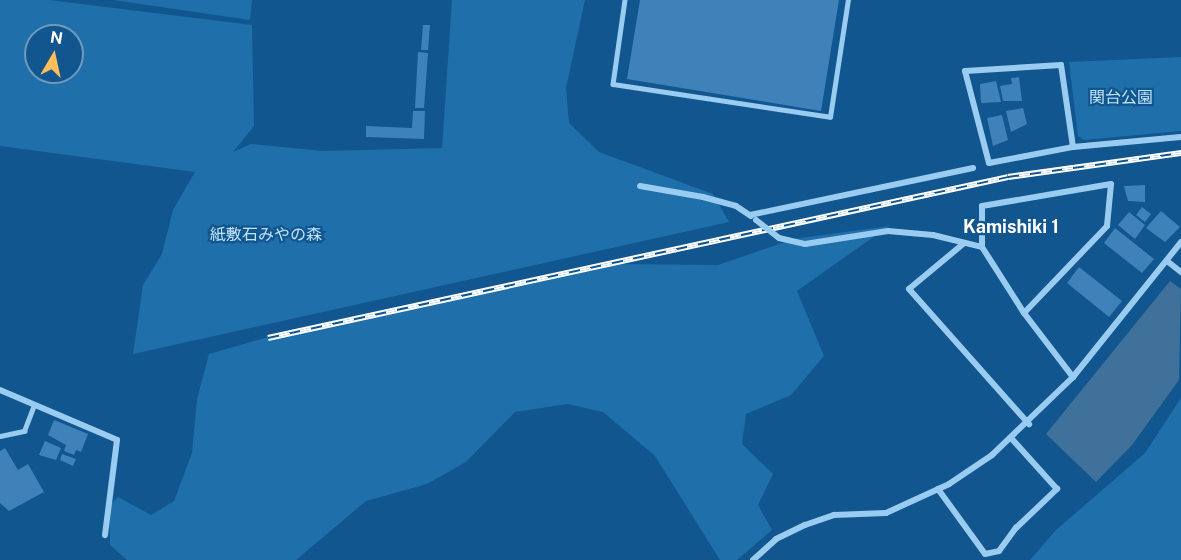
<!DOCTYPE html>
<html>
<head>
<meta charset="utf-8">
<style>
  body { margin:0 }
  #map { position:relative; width:1181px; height:560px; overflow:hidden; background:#11568e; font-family:"Public Sans","Noto Sans JP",sans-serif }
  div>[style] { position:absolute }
  .green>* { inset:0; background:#1f6fab }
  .water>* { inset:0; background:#3f719b }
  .building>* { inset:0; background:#3e82b9 }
  .lane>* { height:4.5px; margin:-2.25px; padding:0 2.25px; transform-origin:2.25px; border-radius:2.25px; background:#9accf2 }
  .street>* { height:6px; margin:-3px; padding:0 3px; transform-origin:3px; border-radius:3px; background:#9accf2 }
  .rail>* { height:6px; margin-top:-3px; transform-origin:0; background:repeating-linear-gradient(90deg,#11568e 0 11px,#fff 0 22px); box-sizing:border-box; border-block:2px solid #fff }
  .street-bridge>* { height:6px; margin:-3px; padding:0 3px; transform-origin:3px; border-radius:3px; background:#9accf2 }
  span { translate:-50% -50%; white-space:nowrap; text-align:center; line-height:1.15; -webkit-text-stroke:4.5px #11568e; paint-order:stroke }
  .park-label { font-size:16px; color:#c1e3fd }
  .neighbourhood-label { font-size:18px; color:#fff; font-weight:700 }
  .north { position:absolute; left:24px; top:24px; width:60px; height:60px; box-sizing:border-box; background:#11568e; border:2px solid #709abb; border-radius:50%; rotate:9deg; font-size:16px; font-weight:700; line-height:24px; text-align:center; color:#fff }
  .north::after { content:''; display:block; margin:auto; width:21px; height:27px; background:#ffbd5b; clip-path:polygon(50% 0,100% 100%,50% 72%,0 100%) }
</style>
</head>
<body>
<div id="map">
  <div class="green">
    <div style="clip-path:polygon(evenodd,0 0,49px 0,252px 25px,254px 126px,233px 152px,251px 144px,323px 151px,442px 148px,452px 0,585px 0,566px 88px,569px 123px,599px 152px,713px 194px,729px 222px,133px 354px,143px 285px,162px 254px,173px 210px,195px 172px,0 146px,0 0,36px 36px,72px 36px,72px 72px,36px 72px,36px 36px)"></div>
    <div style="clip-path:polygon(113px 0,252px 0,250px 20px)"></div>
    <div style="clip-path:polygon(1181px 57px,1181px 131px,1084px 140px,1078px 136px,1069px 62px)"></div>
    <div style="clip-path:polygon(889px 226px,797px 291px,824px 356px,791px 395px,746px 414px,742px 444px,773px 474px,758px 505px,772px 530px,737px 560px,720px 560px,655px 456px,603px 412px,568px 404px,515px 412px,466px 462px,427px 484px,366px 501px,296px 560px,127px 560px,110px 545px,109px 506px,118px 497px,151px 515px,174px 501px,192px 453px,197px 399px,209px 354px,296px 329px,610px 264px,718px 265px,794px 239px)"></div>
    <div style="clip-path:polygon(1181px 398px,1181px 560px,1030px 560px,1056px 530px,1145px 453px)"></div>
  </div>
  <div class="water">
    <div style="clip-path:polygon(1170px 281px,1181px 289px,1179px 380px,1132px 445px,1096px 482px,1046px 434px)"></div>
  </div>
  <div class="building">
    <div style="clip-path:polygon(640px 0,839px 0,821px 111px,627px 79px)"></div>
    <div style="clip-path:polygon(423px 25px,430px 25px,428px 50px,421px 50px)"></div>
    <div style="clip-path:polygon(418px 52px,428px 53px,424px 108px,415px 108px)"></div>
    <div style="clip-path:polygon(1019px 77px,1022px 101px,1003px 101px,1000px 86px,1012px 84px,1011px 78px)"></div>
    <div style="clip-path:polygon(996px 81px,1001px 102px,981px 103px,980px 84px)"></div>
    <div style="clip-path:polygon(1023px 108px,1027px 124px,1011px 132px,1006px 111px)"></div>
    <div style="clip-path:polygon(413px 111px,425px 111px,424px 139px,366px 137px,366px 126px,412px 128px)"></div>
    <div style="clip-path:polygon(1002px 115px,1008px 140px,993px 146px,987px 118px)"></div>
    <div style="clip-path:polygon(1145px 185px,1145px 202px,1128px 201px,1124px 186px)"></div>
    <div style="clip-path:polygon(1142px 207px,1151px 214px,1145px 222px,1136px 215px)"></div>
    <div style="clip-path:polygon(1161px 211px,1180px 227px,1165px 242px,1146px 228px)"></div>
    <div style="clip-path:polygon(1129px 212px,1145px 225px,1135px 239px,1118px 225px)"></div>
    <div style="clip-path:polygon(1115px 228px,1154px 259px,1142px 273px,1104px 243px)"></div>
    <div style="clip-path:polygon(1079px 267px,1122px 301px,1109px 317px,1067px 283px)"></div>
    <div style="clip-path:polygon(54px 420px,88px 434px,81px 452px,76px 450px,74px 455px,64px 451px,66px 445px,48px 435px)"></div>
    <div style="clip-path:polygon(45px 441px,61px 448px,56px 460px,39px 455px)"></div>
    <div style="clip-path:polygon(5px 448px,18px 470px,28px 464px,44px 492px,9px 511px,0 503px,0 451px)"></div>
    <div style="clip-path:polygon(62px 454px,76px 459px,73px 466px,60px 460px)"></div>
  </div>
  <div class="lane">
    <div style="left:625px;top:0;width:85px;rotate:98.1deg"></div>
    <div style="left:613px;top:84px;width:219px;rotate:8.6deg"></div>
    <div style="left:830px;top:117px;width:118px;rotate:-81.3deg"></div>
    <div style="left:0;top:436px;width:25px;rotate:-12deg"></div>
    <div style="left:24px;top:431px;width:28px;rotate:-69deg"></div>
  </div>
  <div class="street">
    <div style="left:1073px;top:147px;width:83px;rotate:-98.3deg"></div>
    <div style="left:1061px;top:65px;width:96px;rotate:176.4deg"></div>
    <div style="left:965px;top:71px;width:95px;rotate:75.4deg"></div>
    <div style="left:989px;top:163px;width:86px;rotate:-10.8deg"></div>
    <div style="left:1073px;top:147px;width:108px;rotate:-5.3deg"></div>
    <div style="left:640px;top:186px;width:64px;rotate:9.9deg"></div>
    <div style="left:703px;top:197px;width:34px;rotate:15deg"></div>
    <div style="left:736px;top:206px;width:18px;rotate:34deg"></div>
    <div style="left:750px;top:215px;width:228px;rotate:-11.9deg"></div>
    <div style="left:779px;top:238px;width:27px;rotate:13deg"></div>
    <div style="left:805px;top:244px;width:84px;rotate:-8.9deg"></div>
    <div style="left:888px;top:231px;width:45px;rotate:5.1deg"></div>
    <div style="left:933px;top:235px;width:50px;rotate:13.8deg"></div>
    <div style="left:963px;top:244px;width:70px;rotate:140.2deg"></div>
    <div style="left:909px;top:289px;width:181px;rotate:48.4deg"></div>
    <div style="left:1167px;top:261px;width:18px;rotate:38deg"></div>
    <div style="left:1024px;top:313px;width:120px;rotate:-46.3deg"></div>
    <div style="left:1107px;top:226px;width:42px;rotate:-84.6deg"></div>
    <div style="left:1111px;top:184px;width:131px;rotate:170.3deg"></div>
    <div style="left:982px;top:206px;width:41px;rotate:90deg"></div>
    <div style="left:982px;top:247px;width:78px;rotate:57.5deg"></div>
    <div style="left:1024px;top:313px;width:81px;rotate:52.6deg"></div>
    <div style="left:0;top:390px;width:127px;rotate:23.1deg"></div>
    <div style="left:117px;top:440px;width:96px;rotate:97.2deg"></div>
    <div style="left:938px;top:489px;width:80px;rotate:54.1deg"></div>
    <div style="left:985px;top:554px;width:14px;rotate:-12deg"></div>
    <div style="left:999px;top:551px;width:29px;rotate:-54deg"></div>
    <div style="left:1016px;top:528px;width:57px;rotate:-43.6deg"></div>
    <div style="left:1057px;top:489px;width:67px;rotate:-132deg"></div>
    <div style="left:753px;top:560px;width:31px;rotate:-42deg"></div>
    <div style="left:776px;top:539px;width:32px;rotate:-26deg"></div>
    <div style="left:805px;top:525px;width:31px;rotate:-19deg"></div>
    <div style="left:834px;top:515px;width:52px;rotate:-2.2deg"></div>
    <div style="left:886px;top:513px;width:69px;rotate:-24.7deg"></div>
    <div style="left:949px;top:484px;width:52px;rotate:-34deg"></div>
    <div style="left:992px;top:455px;width:112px;rotate:-43.9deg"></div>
    <div style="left:1073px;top:377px;width:173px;rotate:-51.3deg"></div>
  </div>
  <div class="rail">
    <div style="left:268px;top:338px;width:757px;rotate:-12.27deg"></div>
    <div style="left:1008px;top:177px;width:175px;rotate:-7.9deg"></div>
  </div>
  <div class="street-bridge">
    <div style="left:756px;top:220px;width:29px;rotate:38deg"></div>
  </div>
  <div class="park-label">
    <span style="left:1121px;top:98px">関台公園</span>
    <span style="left:266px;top:235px">紙敷石みやの森</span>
  </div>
  <div class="neighbourhood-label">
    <span style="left:1011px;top:227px">Kamishiki 1</span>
  </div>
  <div class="north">N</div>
</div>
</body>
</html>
